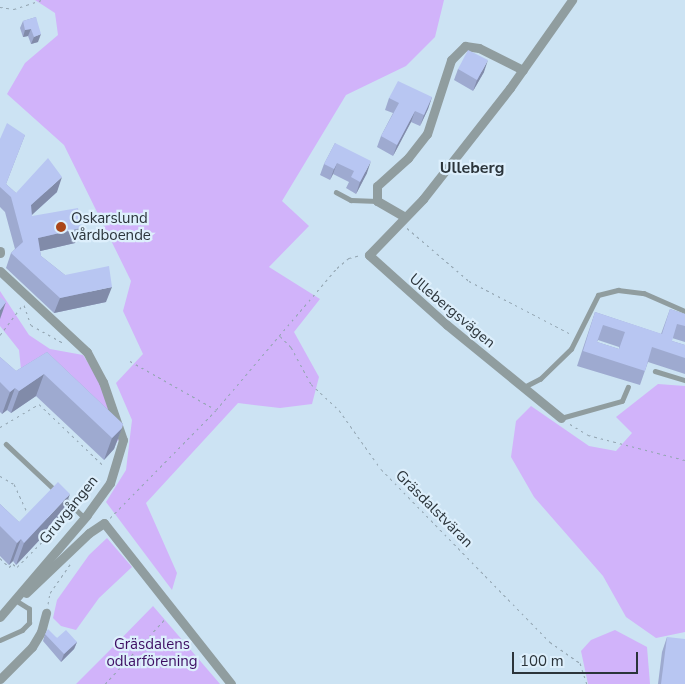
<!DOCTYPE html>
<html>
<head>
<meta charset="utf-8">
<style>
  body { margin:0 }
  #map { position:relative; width:685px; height:684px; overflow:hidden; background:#cce3f3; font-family:"Nunito Sans",sans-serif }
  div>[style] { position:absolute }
  .green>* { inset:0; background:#d1b3fa }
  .path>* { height:1px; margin-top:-0.5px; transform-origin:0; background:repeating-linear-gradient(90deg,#93a5b1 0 2.5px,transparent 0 6.5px) }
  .lane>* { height:4.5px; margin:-2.25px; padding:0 2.25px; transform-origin:2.25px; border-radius:2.25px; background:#909d9f }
  .street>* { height:9px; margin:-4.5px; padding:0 4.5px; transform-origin:4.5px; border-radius:4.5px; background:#909d9f }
  .wall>* { inset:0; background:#9eaad0 }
  .shaded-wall>* { inset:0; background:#818ba9 }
  .building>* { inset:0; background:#b8c6f2 }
  .dots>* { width:14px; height:14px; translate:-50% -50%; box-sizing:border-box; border:2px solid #ddeffc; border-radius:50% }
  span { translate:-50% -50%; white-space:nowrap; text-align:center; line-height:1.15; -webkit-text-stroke:4.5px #ddeffc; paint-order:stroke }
  .poi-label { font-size:15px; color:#2b343a }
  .left { translate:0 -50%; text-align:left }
  .street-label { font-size:15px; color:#2b343a }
  .park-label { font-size:15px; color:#3d0d62 }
  .neighbourhood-label { font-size:16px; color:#2b343a; font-weight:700 }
  .scale { position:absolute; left:512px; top:652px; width:126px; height:22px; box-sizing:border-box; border:2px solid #2b343a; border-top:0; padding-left:6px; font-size:15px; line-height:18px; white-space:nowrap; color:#2b343a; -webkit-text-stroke:4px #ddeffc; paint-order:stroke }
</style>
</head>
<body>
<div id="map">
  <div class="green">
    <div style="clip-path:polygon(35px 0,444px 0,435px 37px,406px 66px,346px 95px,282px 201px,309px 226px,269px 267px,320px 299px,294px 332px,319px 377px,312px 404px,280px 408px,238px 403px,146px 503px,177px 573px,172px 590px,106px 502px,126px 470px,132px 420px,116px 383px,143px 354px,123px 311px,131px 281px,64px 145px,7px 94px,25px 63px,58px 35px,55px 13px)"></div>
    <div style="clip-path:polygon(0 291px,29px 335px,50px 349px,83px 355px,99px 380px,120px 438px,115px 444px,21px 369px,19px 350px,0 326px)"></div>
    <div style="clip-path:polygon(658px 384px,685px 386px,685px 632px,656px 638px,626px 617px,603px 576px,534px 497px,511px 457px,516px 421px,531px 406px,589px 446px,616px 451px,632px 433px,616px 417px)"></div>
    <div style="clip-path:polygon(107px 538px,132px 567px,99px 598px,76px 630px,61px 626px,53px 618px,57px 600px,89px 555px)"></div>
    <div style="clip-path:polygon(153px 606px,220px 684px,76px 684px,109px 651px)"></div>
    <div style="clip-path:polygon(615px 630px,647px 647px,650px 684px,588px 684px,581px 651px,591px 640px)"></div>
  </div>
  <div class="path">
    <div style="left:0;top:7px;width:14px;rotate:8deg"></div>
    <div style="left:14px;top:9px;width:29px;rotate:-18deg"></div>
    <div style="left:407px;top:228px;width:82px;rotate:40.5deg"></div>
    <div style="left:469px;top:281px;width:115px;rotate:27.5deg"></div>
    <div style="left:24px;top:305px;width:21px;rotate:71deg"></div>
    <div style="left:31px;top:325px;width:37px;rotate:29deg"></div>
    <div style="left:0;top:335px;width:38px;rotate:-53deg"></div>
    <div style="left:280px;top:336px;width:16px;rotate:45deg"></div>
    <div style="left:291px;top:347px;width:42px;rotate:61.6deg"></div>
    <div style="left:311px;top:384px;width:38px;rotate:43deg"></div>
    <div style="left:339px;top:410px;width:72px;rotate:54.6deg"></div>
    <div style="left:381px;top:469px;width:242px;rotate:45.7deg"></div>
    <div style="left:550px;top:642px;width:37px;rotate:35deg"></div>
    <div style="left:580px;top:663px;width:22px;rotate:72deg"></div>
    <div style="left:130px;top:361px;width:98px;rotate:29.5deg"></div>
    <div style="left:570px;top:424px;width:21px;rotate:31deg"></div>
    <div style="left:588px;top:435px;width:100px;rotate:14.5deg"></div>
    <div style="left:0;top:427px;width:45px;rotate:-30.5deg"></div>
    <div style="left:39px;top:404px;width:91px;rotate:43.7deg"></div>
    <div style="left:0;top:476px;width:16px;rotate:30deg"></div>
    <div style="left:14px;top:484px;width:33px;rotate:65deg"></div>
    <div style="left:110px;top:518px;width:151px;rotate:-45.5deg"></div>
    <div style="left:216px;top:410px;width:187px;rotate:-49.6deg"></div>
    <div style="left:337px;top:268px;width:16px;rotate:-40deg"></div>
    <div style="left:349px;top:258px;width:12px;rotate:-14deg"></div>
    <div style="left:45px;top:539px;width:30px;rotate:-46deg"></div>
    <div style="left:66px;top:517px;width:5px;rotate:-127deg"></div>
    <div style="left:0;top:558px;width:13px;rotate:45deg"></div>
    <div style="left:9px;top:567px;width:5px;rotate:-37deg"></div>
    <div style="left:13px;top:564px;width:5px;rotate:37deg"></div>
    <div style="left:17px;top:567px;width:40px;rotate:-45deg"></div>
    <div style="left:45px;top:539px;width:6px;rotate:39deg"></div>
    <div style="left:48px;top:604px;width:11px;rotate:-80deg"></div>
    <div style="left:50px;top:593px;width:38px;rotate:-55deg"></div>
    <div style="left:105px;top:684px;width:90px;rotate:-47.3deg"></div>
  </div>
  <div class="lane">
    <div style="left:336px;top:192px;width:17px;rotate:28deg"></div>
    <div style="left:351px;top:200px;width:26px;rotate:2deg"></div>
    <div style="left:655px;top:371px;width:31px;rotate:17deg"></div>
    <div style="left:524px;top:387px;width:18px;rotate:-27deg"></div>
    <div style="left:540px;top:379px;width:43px;rotate:-44.1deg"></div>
    <div style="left:571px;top:349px;width:60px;rotate:-63.4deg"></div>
    <div style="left:598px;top:295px;width:21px;rotate:-14deg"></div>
    <div style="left:618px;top:290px;width:26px;rotate:7deg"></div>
    <div style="left:644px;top:293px;width:45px;rotate:23.7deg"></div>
    <div style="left:561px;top:418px;width:63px;rotate:-15.6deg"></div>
    <div style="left:622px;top:401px;width:15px;rotate:-67deg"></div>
    <div style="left:6px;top:444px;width:69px;rotate:43.2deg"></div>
    <div style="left:64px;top:498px;width:29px;rotate:44deg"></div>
    <div style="left:0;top:640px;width:24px;rotate:-24deg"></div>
    <div style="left:22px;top:630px;width:10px;rotate:-45deg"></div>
    <div style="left:29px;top:623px;width:14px;rotate:-90deg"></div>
    <div style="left:29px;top:609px;width:15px;rotate:-148deg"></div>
  </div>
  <div class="street">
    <div style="left:405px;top:217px;width:32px;rotate:-150deg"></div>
    <div style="left:377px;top:201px;width:15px;rotate:-90deg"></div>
    <div style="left:377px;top:186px;width:42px;rotate:-42.1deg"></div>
    <div style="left:408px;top:158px;width:31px;rotate:-52deg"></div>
    <div style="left:427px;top:134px;width:78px;rotate:-72deg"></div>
    <div style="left:451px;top:60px;width:20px;rotate:-45deg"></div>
    <div style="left:465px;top:46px;width:14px;rotate:8deg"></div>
    <div style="left:479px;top:48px;width:49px;rotate:26.6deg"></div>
    <div style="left:0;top:251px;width:2px;rotate:90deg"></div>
    <div style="left:0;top:271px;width:119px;rotate:43deg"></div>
    <div style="left:87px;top:352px;width:34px;rotate:62deg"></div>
    <div style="left:103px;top:382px;width:61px;rotate:71deg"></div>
    <div style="left:123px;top:440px;width:45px;rotate:106.8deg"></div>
    <div style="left:110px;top:483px;width:39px;rotate:126deg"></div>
    <div style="left:87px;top:515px;width:134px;rotate:130.5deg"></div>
    <div style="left:561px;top:418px;width:147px;rotate:-140.8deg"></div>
    <div style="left:447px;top:325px;width:105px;rotate:-138.1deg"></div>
    <div style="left:369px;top:255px;width:78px;rotate:-46deg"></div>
    <div style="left:423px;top:199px;width:141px;rotate:-51.9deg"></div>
    <div style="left:510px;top:88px;width:108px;rotate:-54.8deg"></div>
    <div style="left:26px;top:593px;width:87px;rotate:-43.6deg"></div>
    <div style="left:89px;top:533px;width:18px;rotate:-34deg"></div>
    <div style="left:104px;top:523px;width:205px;rotate:51.7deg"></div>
    <div style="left:0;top:679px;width:45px;rotate:-45deg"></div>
    <div style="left:32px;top:647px;width:17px;rotate:-59deg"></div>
    <div style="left:41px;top:632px;width:20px;rotate:-75deg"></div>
  </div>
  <div class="wall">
    <div style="clip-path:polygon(36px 17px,38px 42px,31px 44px,28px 36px,23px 37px,20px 28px,23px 21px)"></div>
    <div style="clip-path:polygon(458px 69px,484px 72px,473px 91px,454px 80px)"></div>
    <div style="clip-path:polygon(432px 97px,428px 109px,420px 126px,411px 122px,393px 156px,377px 147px,381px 136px,393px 113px,385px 110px,389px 98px)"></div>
    <div style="clip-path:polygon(25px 135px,6px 184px,16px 193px,57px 192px,32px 215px,32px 216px,81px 228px,75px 243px,40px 251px,41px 256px,65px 275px,106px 302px,54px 313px,6px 268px,11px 253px,15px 249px,5px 212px,0 207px,0 139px)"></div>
    <div style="clip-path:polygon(335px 143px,367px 173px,356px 194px,346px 188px,349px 182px,333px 174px,330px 180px,320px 175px,324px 164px)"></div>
    <div style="clip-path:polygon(evenodd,670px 309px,685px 314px,685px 342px,672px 338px,672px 341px,685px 345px,685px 374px,648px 362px,640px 385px,577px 366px,595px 312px,661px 334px,670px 309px,598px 340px,619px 347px,619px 349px,597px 342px,598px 340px)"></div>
    <div style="clip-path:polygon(47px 352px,123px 424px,114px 449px,104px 460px,36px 396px,11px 413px,7px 410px,2px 414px,0 412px,0 357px,16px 371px)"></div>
    <div style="clip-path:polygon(0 504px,19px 522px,62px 516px,16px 565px,13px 561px,9px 565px,0 556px)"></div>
    <div style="clip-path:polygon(45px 634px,57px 638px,77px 642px,74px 649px,61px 662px,43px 641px)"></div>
    <div style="clip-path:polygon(667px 637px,685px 684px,658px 684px,662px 652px)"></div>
  </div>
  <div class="shaded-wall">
    <div style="clip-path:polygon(31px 29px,28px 36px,23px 37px,25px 30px)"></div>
    <div style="clip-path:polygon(41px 34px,38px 42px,31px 44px,34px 37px)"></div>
    <div style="clip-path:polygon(488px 60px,484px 72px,473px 91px,477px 80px)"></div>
    <div style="clip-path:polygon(432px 97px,428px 109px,420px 126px,424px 115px)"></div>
    <div style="clip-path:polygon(415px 111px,411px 122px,393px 156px,397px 145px)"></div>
    <div style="clip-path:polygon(371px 161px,367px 173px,356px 194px,360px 182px)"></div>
    <div style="clip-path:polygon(337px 163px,333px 174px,330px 180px,334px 169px)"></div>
    <div style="clip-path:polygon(62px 177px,57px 192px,26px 220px,31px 205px)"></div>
    <div style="clip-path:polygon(81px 228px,75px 243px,32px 253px,38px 238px)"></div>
    <div style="clip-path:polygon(112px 287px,106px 302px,54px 313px,60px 298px)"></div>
    <div style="clip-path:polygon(6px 302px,0 319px,0 310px)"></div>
    <div style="clip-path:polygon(44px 374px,36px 396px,11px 413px,19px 391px)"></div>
    <div style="clip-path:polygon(15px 388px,7px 410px,2px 414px,10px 392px)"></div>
    <div style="clip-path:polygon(122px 428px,114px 449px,104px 460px,112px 438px)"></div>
    <div style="clip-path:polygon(70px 494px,62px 516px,16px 565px,24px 543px)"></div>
    <div style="clip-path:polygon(21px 539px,13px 561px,9px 565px,17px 543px)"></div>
    <div style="clip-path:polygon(77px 642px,74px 649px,61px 662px,64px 654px)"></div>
  </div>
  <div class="building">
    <div style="clip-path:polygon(36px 17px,41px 34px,34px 37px,31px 29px,25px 30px,23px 21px)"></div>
    <div style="clip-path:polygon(468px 50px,488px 60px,477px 80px,458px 69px)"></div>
    <div style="clip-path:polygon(398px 81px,432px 97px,424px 115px,415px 111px,397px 145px,381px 136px,399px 103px,389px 98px)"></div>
    <div style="clip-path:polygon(7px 123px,25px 135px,6px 184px,16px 193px,48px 158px,62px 177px,31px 205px,32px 216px,78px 208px,81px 228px,38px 238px,41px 256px,65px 275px,109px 266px,112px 287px,60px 298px,11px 253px,23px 242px,11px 197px,0 187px,0 139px)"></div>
    <div style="clip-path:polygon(335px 143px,371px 161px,360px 182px,351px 177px,354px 171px,337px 163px,334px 169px,324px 164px)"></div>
    <div style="clip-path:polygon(0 297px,6px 302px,0 310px)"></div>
    <div style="clip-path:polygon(evenodd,670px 309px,685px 314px,685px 326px,677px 324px,672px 341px,685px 345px,685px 358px,652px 347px,645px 371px,583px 351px,595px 312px,662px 334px,670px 309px,603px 325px,625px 332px,619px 349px,597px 342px,603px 325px)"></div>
    <div style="clip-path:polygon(47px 352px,123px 424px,122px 428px,112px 438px,44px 374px,19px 391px,15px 388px,10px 392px,0 382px,0 357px,16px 371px)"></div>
    <div style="clip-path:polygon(58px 482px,70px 494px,24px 543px,21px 539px,17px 543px,0 526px,0 504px,19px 522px)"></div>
    <div style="clip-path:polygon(48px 629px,57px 638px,66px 630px,77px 642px,64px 654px,45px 634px)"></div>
    <div style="clip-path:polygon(667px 637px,685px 639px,685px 684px,661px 684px)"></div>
  </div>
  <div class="dots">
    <div style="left:61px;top:227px;background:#ab4619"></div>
  </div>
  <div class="poi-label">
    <span class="left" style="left:71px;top:227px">Oskarslund<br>vårdboende</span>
  </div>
  <div class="street-label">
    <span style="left:452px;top:311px;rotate:40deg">Ullebergsvägen</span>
    <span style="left:434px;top:509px;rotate:45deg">Gräsdalstväran</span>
    <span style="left:69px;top:510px;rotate:-51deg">Gruvgången</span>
  </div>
  <div class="park-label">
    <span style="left:152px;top:653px">Gräsdalens<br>odlarförening</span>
  </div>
  <div class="neighbourhood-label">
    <span style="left:472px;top:168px">Ulleberg</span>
  </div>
  <div class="scale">100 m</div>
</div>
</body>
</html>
